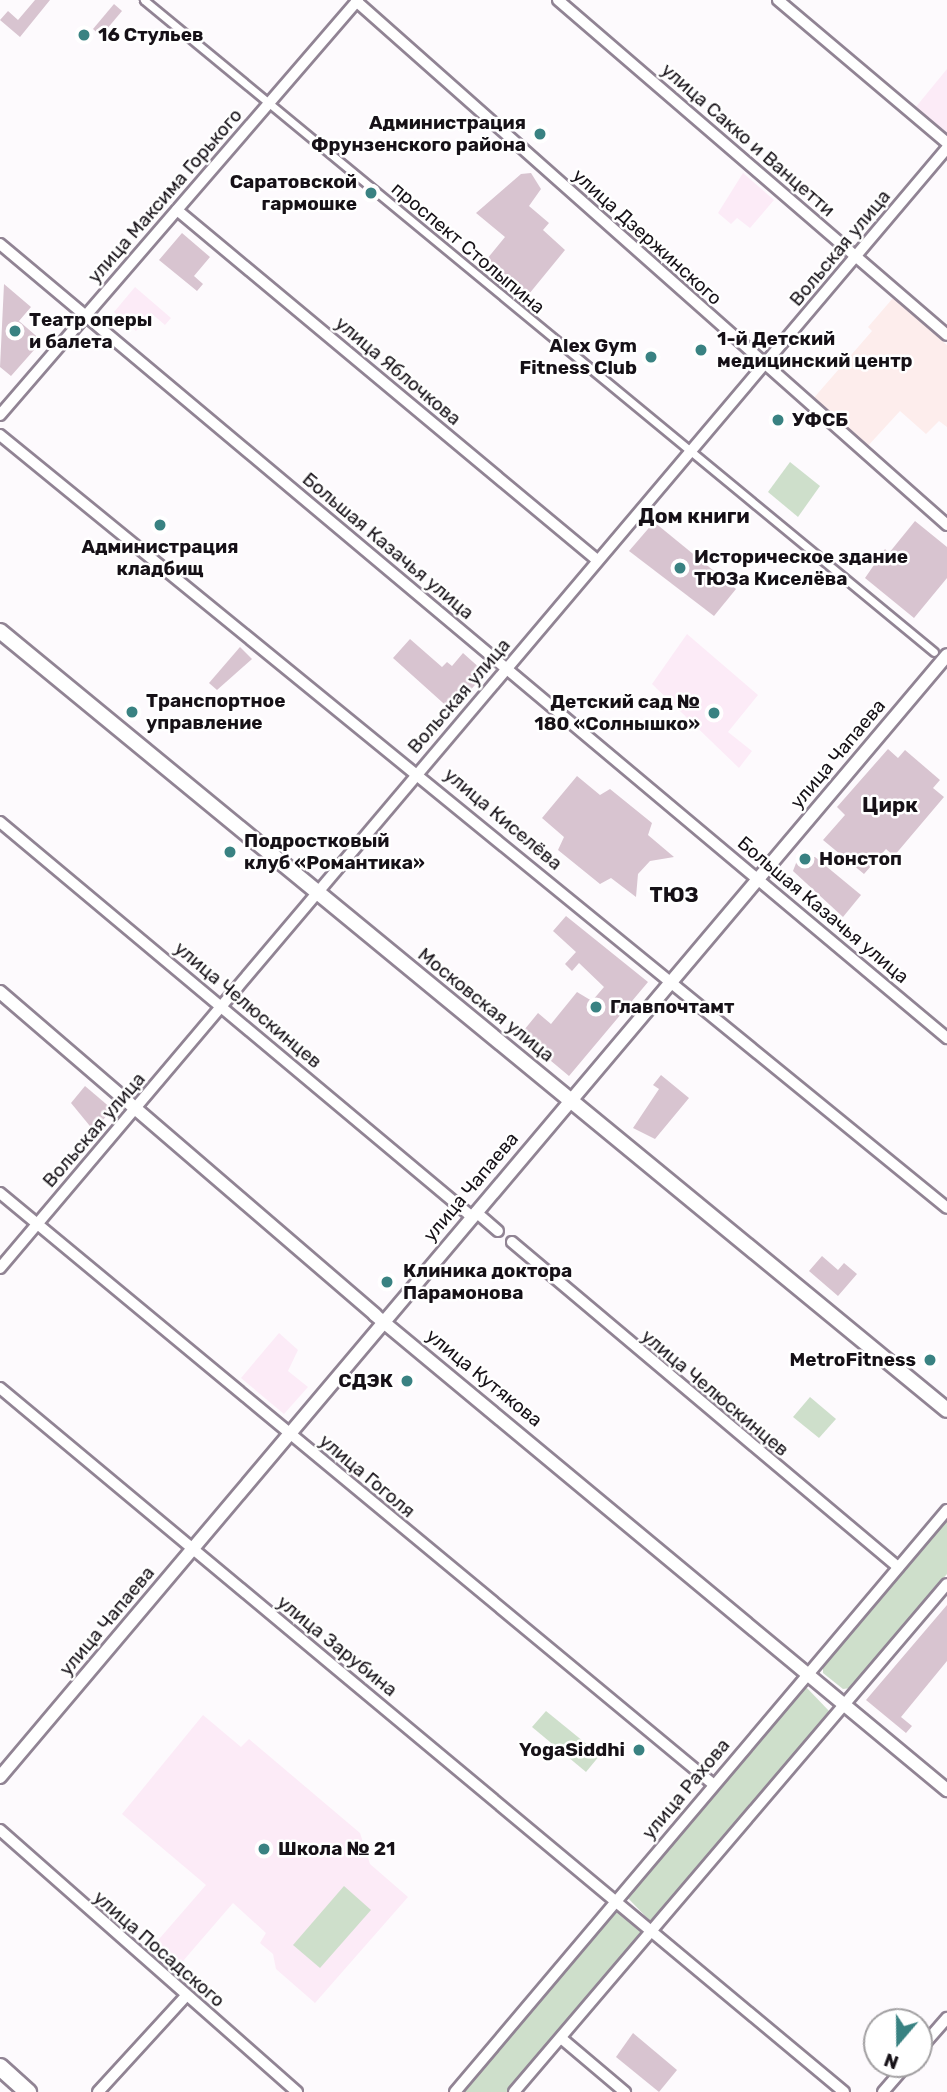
<!DOCTYPE html>
<html>
<head>
<meta charset="utf-8">
<style>
  body { margin:0 }
  #map { position:relative; width:947px; height:2092px; overflow:hidden; background:#fdfafd; font-family:Rubik,sans-serif }
  div>[style] { position:absolute }
  .industrial>* { inset:0; background:#fdedec }
  .education>* { inset:0; background:#fcebf7 }
  .green>* { inset:0; background:#cedfcb }
  .building>* { inset:0; background:#d8c4d0 }
  .roads { filter:drop-shadow(2px 0 #918494) drop-shadow(-2px 0 #918494) drop-shadow(0 2px #918494) drop-shadow(0 -2px #918494) }
  .pedestrian>* { height:7px; margin:-3.5px; padding:0 3.5px; transform-origin:3.5px; border-radius:3.5px; background:#fff }
  .minor>* { height:10px; margin:-5px; padding:0 5px; transform-origin:5px; border-radius:5px; background:#fff }
  .tertiary>* { height:12px; margin:-6px; padding:0 6px; transform-origin:6px; border-radius:6px; background:#fff }
  .secondary>* { height:14px; margin:-7px; padding:0 7px; transform-origin:7px; border-radius:7px; background:#fff }
  .primary>* { height:16px; margin:-8px; padding:0 8px; transform-origin:8px; border-radius:8px; background:#fff }
  .dots>* { width:19px; height:19px; translate:-50% -50%; box-sizing:border-box; border:4px solid #fff; border-radius:50% }
  span { translate:-50% -50%; white-space:nowrap; text-align:center; line-height:1.15; -webkit-text-stroke:5px #fff; paint-order:stroke }
  .poi-label { font-size:19px; color:#161117; font-weight:700 }
  .left { translate:0 -50%; text-align:left }
  .right { translate:-100% -50%; text-align:right }
  .street-label { font-size:19px; color:#161117 }
  .neighbourhood-label { font-size:21px; color:#161117; font-weight:700 }
  .north { position:absolute; left:863px; top:2008px; width:70px; height:70px; box-sizing:border-box; background:#fff; border:2px solid #a2a0a2; border-radius:50%; rotate:200deg; font-size:19px; font-weight:700; line-height:28px; text-align:center; color:#161117 }
  .north::after { content:''; display:block; margin:auto; width:24px; height:32px; background:#398282; clip-path:polygon(50% 0,100% 100%,50% 72%,0 100%) }
</style>
</head>
<body>
<div id="map">
  <div class="industrial">
    <div style="clip-path:polygon(893px 298px,947px 345px,947px 427px,939px 421px,926px 434px,900px 411px,866px 448px,812px 400px,872px 331px,868px 327px)"></div>
  </div>
  <div class="education">
    <div style="clip-path:polygon(947px 69px,947px 134px,915px 108px)"></div>
    <div style="clip-path:polygon(743px 173px,774px 200px,750px 228px,737px 218px,731px 224px,718px 213px)"></div>
    <div style="clip-path:polygon(135px 287px,171px 318px,165px 325px,151px 313px,136px 331px,114px 312px)"></div>
    <div style="clip-path:polygon(687px 634px,758px 695px,728px 732px,752px 751px,739px 768px,652px 684px)"></div>
    <div style="clip-path:polygon(279px 1333px,298px 1350px,288px 1371px,308px 1387px,284px 1414px,241px 1378px)"></div>
    <div style="clip-path:polygon(203px 1715px,241px 1747px,249px 1739px,360px 1833px,370px 1864px,408px 1897px,315px 2003px,276px 1969px,273px 1954px,260px 1943px,266px 1933px,233px 1903px,177px 1968px,153px 1946px,206px 1885px,122px 1814px)"></div>
  </div>
  <div class="green">
    <div style="clip-path:polygon(790px 462px,820px 486px,798px 517px,768px 492px)"></div>
    <div style="clip-path:polygon(810px 1397px,836px 1419px,819px 1438px,793px 1417px)"></div>
    <div style="clip-path:polygon(947px 1518px,947px 1574px,851px 1688px,843px 1689px,823px 1673px,823px 1663px)"></div>
    <div style="clip-path:polygon(806px 1687px,831px 1713px,657px 1920px,649px 1920px,626px 1896px)"></div>
    <div style="clip-path:polygon(546px 1711px,600px 1755px,586px 1772px,532px 1727px)"></div>
    <div style="clip-path:polygon(344px 1886px,371px 1910px,320px 1968px,293px 1945px)"></div>
    <div style="clip-path:polygon(620px 1912px,643px 1934px,509px 2092px,462px 2092px,612px 1913px)"></div>
  </div>
  <div class="building">
    <div style="clip-path:polygon(35px 0,50px 0,20px 37px,0 20px,8px 11px,18px 20px)"></div>
    <div style="clip-path:polygon(114px 4px,122px 11px,101px 36px,93px 29px)"></div>
    <div style="clip-path:polygon(531px 173px,541px 189px,529px 206px,549px 223px,543px 230px,565px 250px,529px 294px,487px 259px,505px 237px,476px 213px,521px 174px)"></div>
    <div style="clip-path:polygon(182px 233px,210px 257px,194px 276px,203px 284px,197px 291px,159px 260px)"></div>
    <div style="clip-path:polygon(4px 284px,31px 307px,19px 321px,42px 341px,11px 376px,0 367px)"></div>
    <div style="clip-path:polygon(915px 521px,947px 547px,947px 578px,914px 618px,865px 578px,885px 549px,889px 553px)"></div>
    <div style="clip-path:polygon(654px 522px,736px 589px,714px 616px,629px 551px)"></div>
    <div style="clip-path:polygon(410px 639px,442px 667px,447px 662px,452px 666px,463px 653px,482px 670px,482px 677px,452px 711px,393px 658px)"></div>
    <div style="clip-path:polygon(240px 647px,252px 659px,217px 690px,209px 683px)"></div>
    <div style="clip-path:polygon(888px 749px,898px 758px,905px 750px,940px 780px,933px 788px,944px 797px,894px 856px,886px 849px,864px 874px,823px 840px,845px 815px,837px 807px)"></div>
    <div style="clip-path:polygon(577px 776px,600px 795px,610px 789px,652px 823px,648px 835px,674px 857px,650px 861px,638px 874px,636px 897px,611px 878px,600px 884px,558px 850px,564px 837px,542px 818px)"></div>
    <div style="clip-path:polygon(815px 857px,861px 895px,843px 917px,793px 871px,798px 858px)"></div>
    <div style="clip-path:polygon(566px 916px,648px 982px,569px 1076px,520px 1035px,538px 1013px,551px 1024px,577px 992px,592px 1001px,604px 987px,579px 963px,572px 971px,565px 964px,576px 952px,553px 931px)"></div>
    <div style="clip-path:polygon(661px 1075px,689px 1098px,655px 1139px,633px 1128px,659px 1089px,653px 1085px)"></div>
    <div style="clip-path:polygon(85px 1086px,112px 1109px,94px 1131px,71px 1103px)"></div>
    <div style="clip-path:polygon(822px 1256px,838px 1270px,844px 1263px,857px 1274px,838px 1296px,809px 1271px)"></div>
    <div style="clip-path:polygon(947px 1605px,947px 1661px,901px 1717px,912px 1726px,906px 1733px,866px 1700px)"></div>
    <div style="clip-path:polygon(633px 2033px,677px 2070px,659px 2092px,616px 2057px)"></div>
  </div>
  <div class="roads">
    <div class="pedestrian">
      <div style="left:144px;top:0;width:1024px;rotate:39.53deg"></div>
    </div>
    <div class="minor">
      <div style="left:558px;top:0;width:513px;rotate:40.73deg"></div>
      <div style="left:778px;top:0;width:221px;rotate:40.2deg"></div>
      <div style="left:356px;top:1px;width:790px;rotate:41.56deg"></div>
      <div style="left:177px;top:210px;width:547px;rotate:39.81deg"></div>
      <div style="left:0;top:244px;width:1236px;rotate:39.98deg"></div>
      <div style="left:0;top:415px;width:548px;rotate:-49.22deg"></div>
      <div style="left:0;top:435px;width:1222px;rotate:39.22deg"></div>
      <div style="left:0;top:822px;width:615px;rotate:39.92deg"></div>
      <div style="left:0;top:1193px;width:926px;rotate:39.66deg"></div>
      <div style="left:476px;top:1212px;width:29px;rotate:41deg"></div>
      <div style="left:512px;top:1242px;width:505px;rotate:40.1deg"></div>
      <div style="left:0;top:1268px;width:1467px;rotate:-49.78deg"></div>
      <div style="left:0;top:1388px;width:1099px;rotate:39.83deg"></div>
      <div style="left:0;top:1830px;width:396px;rotate:41.4deg"></div>
      <div style="left:561px;top:2038px;width:84px;rotate:40.2deg"></div>
      <div style="left:919px;top:2050px;width:43px;rotate:-48.8deg"></div>
      <div style="left:98px;top:2092px;width:130px;rotate:-47.5deg"></div>
      <div style="left:455px;top:2092px;width:762px;rotate:-49.79deg"></div>
      <div style="left:514px;top:2092px;width:667px;rotate:-49.56deg"></div>
      <div style="left:883px;top:2092px;width:37px;rotate:-49deg"></div>
    </div>
    <div class="tertiary">
      <div style="left:0;top:992px;width:495px;rotate:40.7deg"></div>
      <div style="left:375px;top:1315px;width:744px;rotate:39.71deg"></div>
      <div style="left:0;top:1777px;width:1468px;rotate:-49.83deg"></div>
    </div>
    <div class="secondary">
      <div style="left:0;top:631px;width:1226px;rotate:39.44deg"></div>
    </div>
    <div class="primary">
      <div style="left:0;top:2067px;width:38px;rotate:42deg"></div>
    </div>
  </div>
  <div class="dots">
    <div style="left:84px;top:35px;background:#398282"></div>
    <div style="left:540px;top:134px;background:#398282"></div>
    <div style="left:371px;top:193px;background:#398282"></div>
    <div style="left:15px;top:331px;background:#398282"></div>
    <div style="left:701px;top:350px;background:#398282"></div>
    <div style="left:651px;top:357px;background:#398282"></div>
    <div style="left:778px;top:420px;background:#398282"></div>
    <div style="left:160px;top:525px;background:#398282"></div>
    <div style="left:680px;top:568px;background:#398282"></div>
    <div style="left:132px;top:712px;background:#398282"></div>
    <div style="left:714px;top:713px;background:#398282"></div>
    <div style="left:230px;top:852px;background:#398282"></div>
    <div style="left:805px;top:859px;background:#398282"></div>
    <div style="left:596px;top:1007px;background:#398282"></div>
    <div style="left:387px;top:1282px;background:#398282"></div>
    <div style="left:930px;top:1360px;background:#398282"></div>
    <div style="left:407px;top:1381px;background:#398282"></div>
    <div style="left:639px;top:1750px;background:#398282"></div>
    <div style="left:264px;top:1849px;background:#398282"></div>
  </div>
  <div class="poi-label">
    <span class="left" style="left:98px;top:35px">16 Стульев</span>
    <span class="right" style="left:526px;top:134px">Администрация<br>Фрунзенского района</span>
    <span class="right" style="left:357px;top:193px">Саратовской<br>гармошке</span>
    <span class="left" style="left:29px;top:331px">Театр оперы<br>и балета</span>
    <span class="left" style="left:717px;top:350px">1-й Детский<br>медицинский центр</span>
    <span class="right" style="left:637px;top:357px">Alex Gym<br>Fitness Club</span>
    <span class="left" style="left:792px;top:420px">УФСБ</span>
    <span style="left:160px;top:558px">Администрация<br>кладбищ</span>
    <span class="left" style="left:694px;top:568px">Историческое здание<br>ТЮЗа Киселёва</span>
    <span class="left" style="left:146px;top:712px">Транспортное<br>управление</span>
    <span class="right" style="left:700px;top:713px">Детский сад №<br>180 «Солнышко»</span>
    <span class="left" style="left:244px;top:852px">Подростковый<br>клуб «Романтика»</span>
    <span class="left" style="left:819px;top:859px">Нонстоп</span>
    <span class="left" style="left:610px;top:1007px">Главпочтамт</span>
    <span class="left" style="left:403px;top:1282px">Клиника доктора<br>Парамонова</span>
    <span class="right" style="left:916px;top:1360px">MetroFitness</span>
    <span class="right" style="left:393px;top:1381px">СДЭК</span>
    <span class="right" style="left:625px;top:1750px">YogaSiddhi</span>
    <span class="left" style="left:278px;top:1849px">Школа № 21</span>
  </div>
  <div class="street-label">
    <span style="left:748px;top:140px;rotate:41deg">улица Сакко и Ванцетти</span>
    <span style="left:165px;top:196px;rotate:-49deg">улица Максима Горького</span>
    <span style="left:647px;top:237px;rotate:42deg">улица Дзержинского</span>
    <span style="left:468px;top:248px;rotate:40deg">проспект Столыпина</span>
    <span style="left:840px;top:248px;rotate:-50deg">Вольская улица</span>
    <span style="left:398px;top:371px;rotate:40deg">улица Яблочкова</span>
    <span style="left:388px;top:546px;rotate:40deg">Большая Казачья улица</span>
    <span style="left:459px;top:696px;rotate:-49deg">Вольская улица</span>
    <span style="left:838px;top:754px;rotate:-50deg">улица Чапаева</span>
    <span style="left:503px;top:819px;rotate:40deg">улица Киселёва</span>
    <span style="left:823px;top:910px;rotate:40deg">Большая Казачья улица</span>
    <span style="left:248px;top:1005px;rotate:40deg">улица Челюскинцев</span>
    <span style="left:486px;top:1005px;rotate:39deg">Московская улица</span>
    <span style="left:94px;top:1130px;rotate:-49deg">Вольская улица</span>
    <span style="left:471px;top:1187px;rotate:-50deg">улица Чапаева</span>
    <span style="left:484px;top:1378px;rotate:39deg">улица Кутякова</span>
    <span style="left:715px;top:1393px;rotate:40deg">улица Челюскинцев</span>
    <span style="left:367px;top:1476px;rotate:40deg">улица Гоголя</span>
    <span style="left:107px;top:1621px;rotate:-50deg">улица Чапаева</span>
    <span style="left:337px;top:1646px;rotate:39deg">улица Зарубина</span>
    <span style="left:686px;top:1789px;rotate:-50deg">улица Рахова</span>
    <span style="left:159px;top:1949px;rotate:41deg">улица Посадского</span>
  </div>
  <div class="neighbourhood-label">
    <span style="left:694px;top:516px">Дом книги</span>
    <span style="left:890px;top:805px">Цирк</span>
    <span style="left:674px;top:895px">ТЮЗ</span>
  </div>
  <div class="north">N</div>
</div>
</body>
</html>
